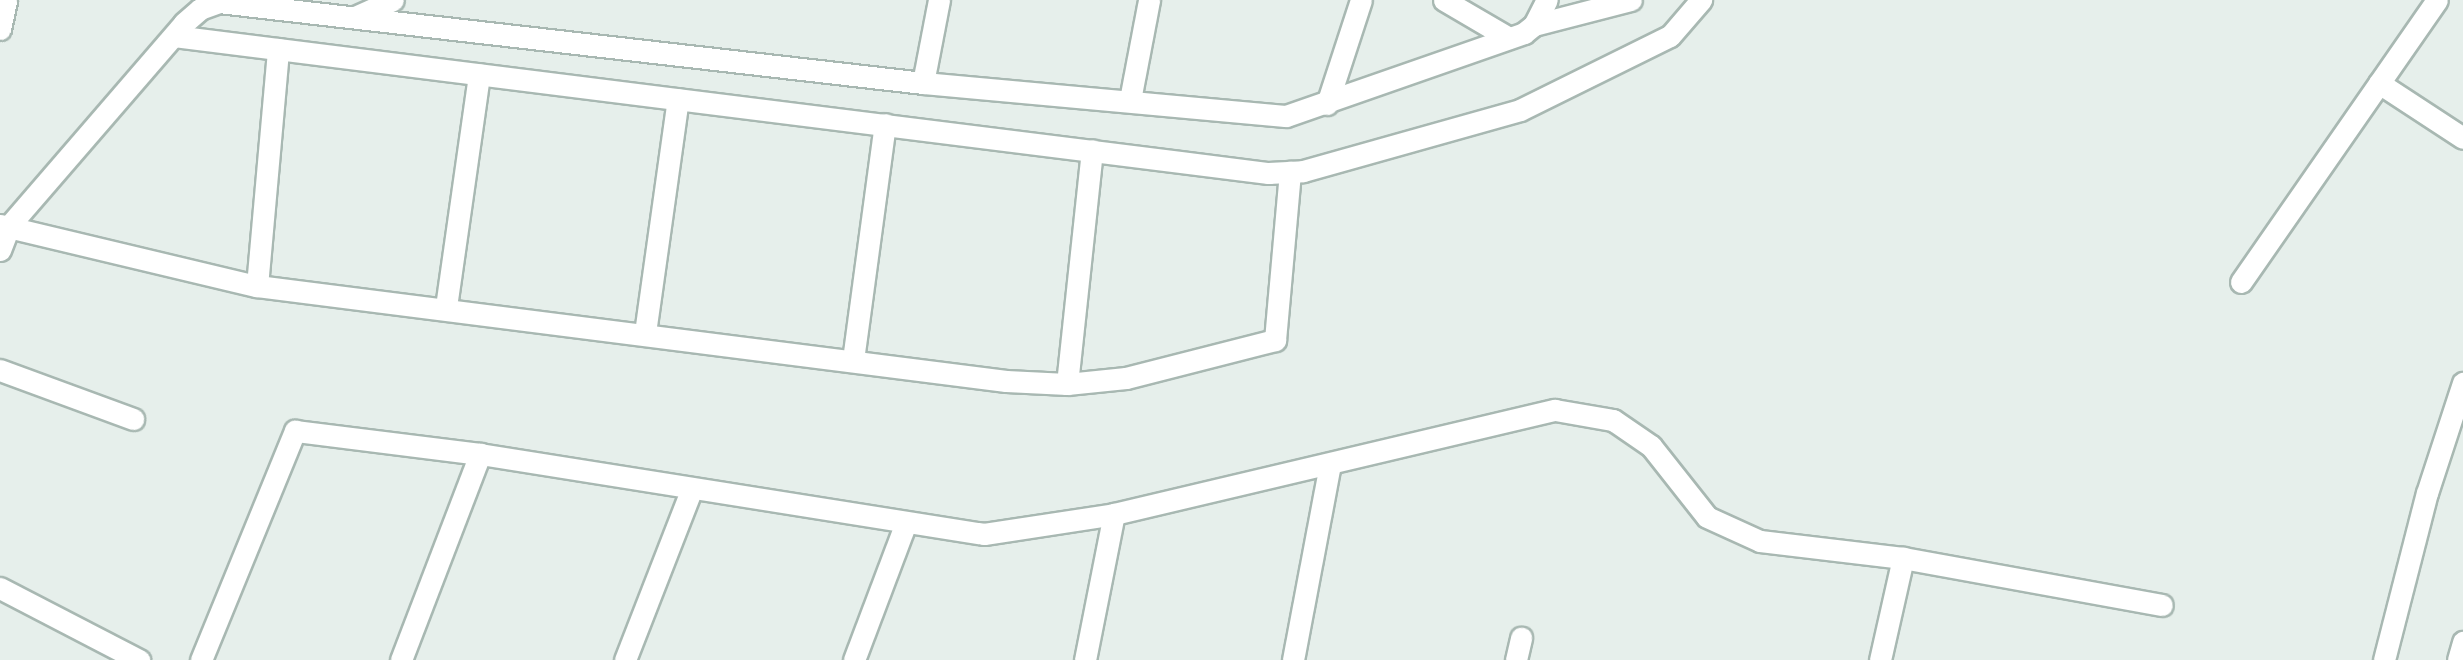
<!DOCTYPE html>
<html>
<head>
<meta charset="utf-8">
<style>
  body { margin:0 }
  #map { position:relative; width:2463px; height:660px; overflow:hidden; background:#e6efeb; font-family:Inter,sans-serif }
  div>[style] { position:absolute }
  .roads { filter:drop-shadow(2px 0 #a8b8b2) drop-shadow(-2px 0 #a8b8b2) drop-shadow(0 2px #a8b8b2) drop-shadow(0 -2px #a8b8b2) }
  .minor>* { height:21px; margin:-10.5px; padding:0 10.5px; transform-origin:10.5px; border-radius:10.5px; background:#fff }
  span { translate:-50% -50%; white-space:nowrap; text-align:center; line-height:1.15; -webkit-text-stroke:5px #f7fbf9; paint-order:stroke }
</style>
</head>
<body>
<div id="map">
  <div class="roads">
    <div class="minor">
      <div style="left:1444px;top:0;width:75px;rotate:30.3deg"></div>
      <div style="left:357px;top:16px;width:39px;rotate:-24deg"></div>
      <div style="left:1534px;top:25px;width:28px;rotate:-63deg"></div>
      <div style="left:0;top:29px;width:30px;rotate:-78deg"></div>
      <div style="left:174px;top:36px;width:1103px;rotate:7.14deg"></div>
      <div style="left:1268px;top:173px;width:35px;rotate:-3deg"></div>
      <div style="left:1303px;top:171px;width:225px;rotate:-15.7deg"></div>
      <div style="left:1520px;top:110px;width:167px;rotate:-26.3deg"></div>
      <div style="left:1670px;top:36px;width:48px;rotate:-49.3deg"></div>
      <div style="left:923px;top:83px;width:85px;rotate:-79.1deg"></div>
      <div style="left:2379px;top:83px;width:100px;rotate:33.2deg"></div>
      <div style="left:1130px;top:100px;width:102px;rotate:-79.2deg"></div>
      <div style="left:1327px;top:104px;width:109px;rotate:-71.9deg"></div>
      <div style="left:0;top:225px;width:264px;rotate:13.4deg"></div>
      <div style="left:257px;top:286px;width:755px;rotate:7.23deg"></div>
      <div style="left:1006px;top:381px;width:61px;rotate:2.8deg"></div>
      <div style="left:1067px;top:384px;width:59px;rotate:-5.8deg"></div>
      <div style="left:1126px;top:378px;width:154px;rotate:-14.3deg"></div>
      <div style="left:1275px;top:340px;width:169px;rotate:-84.9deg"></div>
      <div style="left:0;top:250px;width:26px;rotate:-69deg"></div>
      <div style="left:9px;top:226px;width:268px;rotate:-49.2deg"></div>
      <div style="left:184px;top:23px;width:21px;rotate:-41deg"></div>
      <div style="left:200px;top:9px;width:20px;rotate:-20deg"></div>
      <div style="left:219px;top:2px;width:709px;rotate:6.56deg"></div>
      <div style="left:923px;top:83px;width:364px;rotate:5.2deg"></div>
      <div style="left:1286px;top:116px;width:252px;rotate:-19.2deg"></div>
      <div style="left:1524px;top:33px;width:13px;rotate:-39deg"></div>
      <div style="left:1534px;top:25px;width:100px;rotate:-14.5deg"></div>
      <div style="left:2241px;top:282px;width:343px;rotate:-55.2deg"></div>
      <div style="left:257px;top:286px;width:238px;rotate:-84.9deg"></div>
      <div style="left:446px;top:307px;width:235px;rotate:-81.9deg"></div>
      <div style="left:645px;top:333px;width:236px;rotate:-82deg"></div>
      <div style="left:853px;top:360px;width:238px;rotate:-82.3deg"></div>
      <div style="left:0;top:370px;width:142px;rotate:20.2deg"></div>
      <div style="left:1067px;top:384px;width:235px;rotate:-83.9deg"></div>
      <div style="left:0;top:588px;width:157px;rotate:27.4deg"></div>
      <div style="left:201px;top:660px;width:248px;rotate:-67.7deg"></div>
      <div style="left:295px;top:431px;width:186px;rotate:7.1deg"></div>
      <div style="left:480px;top:454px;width:510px;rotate:9.02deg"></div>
      <div style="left:984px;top:534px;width:132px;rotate:-8.7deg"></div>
      <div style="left:1114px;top:514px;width:453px;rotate:-13.3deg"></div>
      <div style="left:1555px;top:410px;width:59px;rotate:9.8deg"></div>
      <div style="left:1613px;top:420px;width:46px;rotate:34.4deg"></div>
      <div style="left:1651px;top:446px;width:90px;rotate:51.7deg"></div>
      <div style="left:1707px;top:517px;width:58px;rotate:24.4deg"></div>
      <div style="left:1760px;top:541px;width:144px;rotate:6.8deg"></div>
      <div style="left:1903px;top:558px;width:263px;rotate:10.3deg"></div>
      <div style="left:401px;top:660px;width:221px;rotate:-69deg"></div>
      <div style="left:625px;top:660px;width:181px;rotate:-68.7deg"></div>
      <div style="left:854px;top:660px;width:144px;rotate:-69.3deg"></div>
      <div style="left:1085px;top:660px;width:149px;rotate:-78.8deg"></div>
      <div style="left:1293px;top:660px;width:199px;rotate:-79.3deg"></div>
      <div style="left:1516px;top:660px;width:23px;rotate:-77deg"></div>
      <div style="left:1880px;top:660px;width:105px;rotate:-77.3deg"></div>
      <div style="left:2384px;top:660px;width:172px;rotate:-75.6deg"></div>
      <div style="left:2427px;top:493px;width:116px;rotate:-71.9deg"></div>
      <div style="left:2458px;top:660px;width:19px;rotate:-74deg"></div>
    </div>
  </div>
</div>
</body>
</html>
